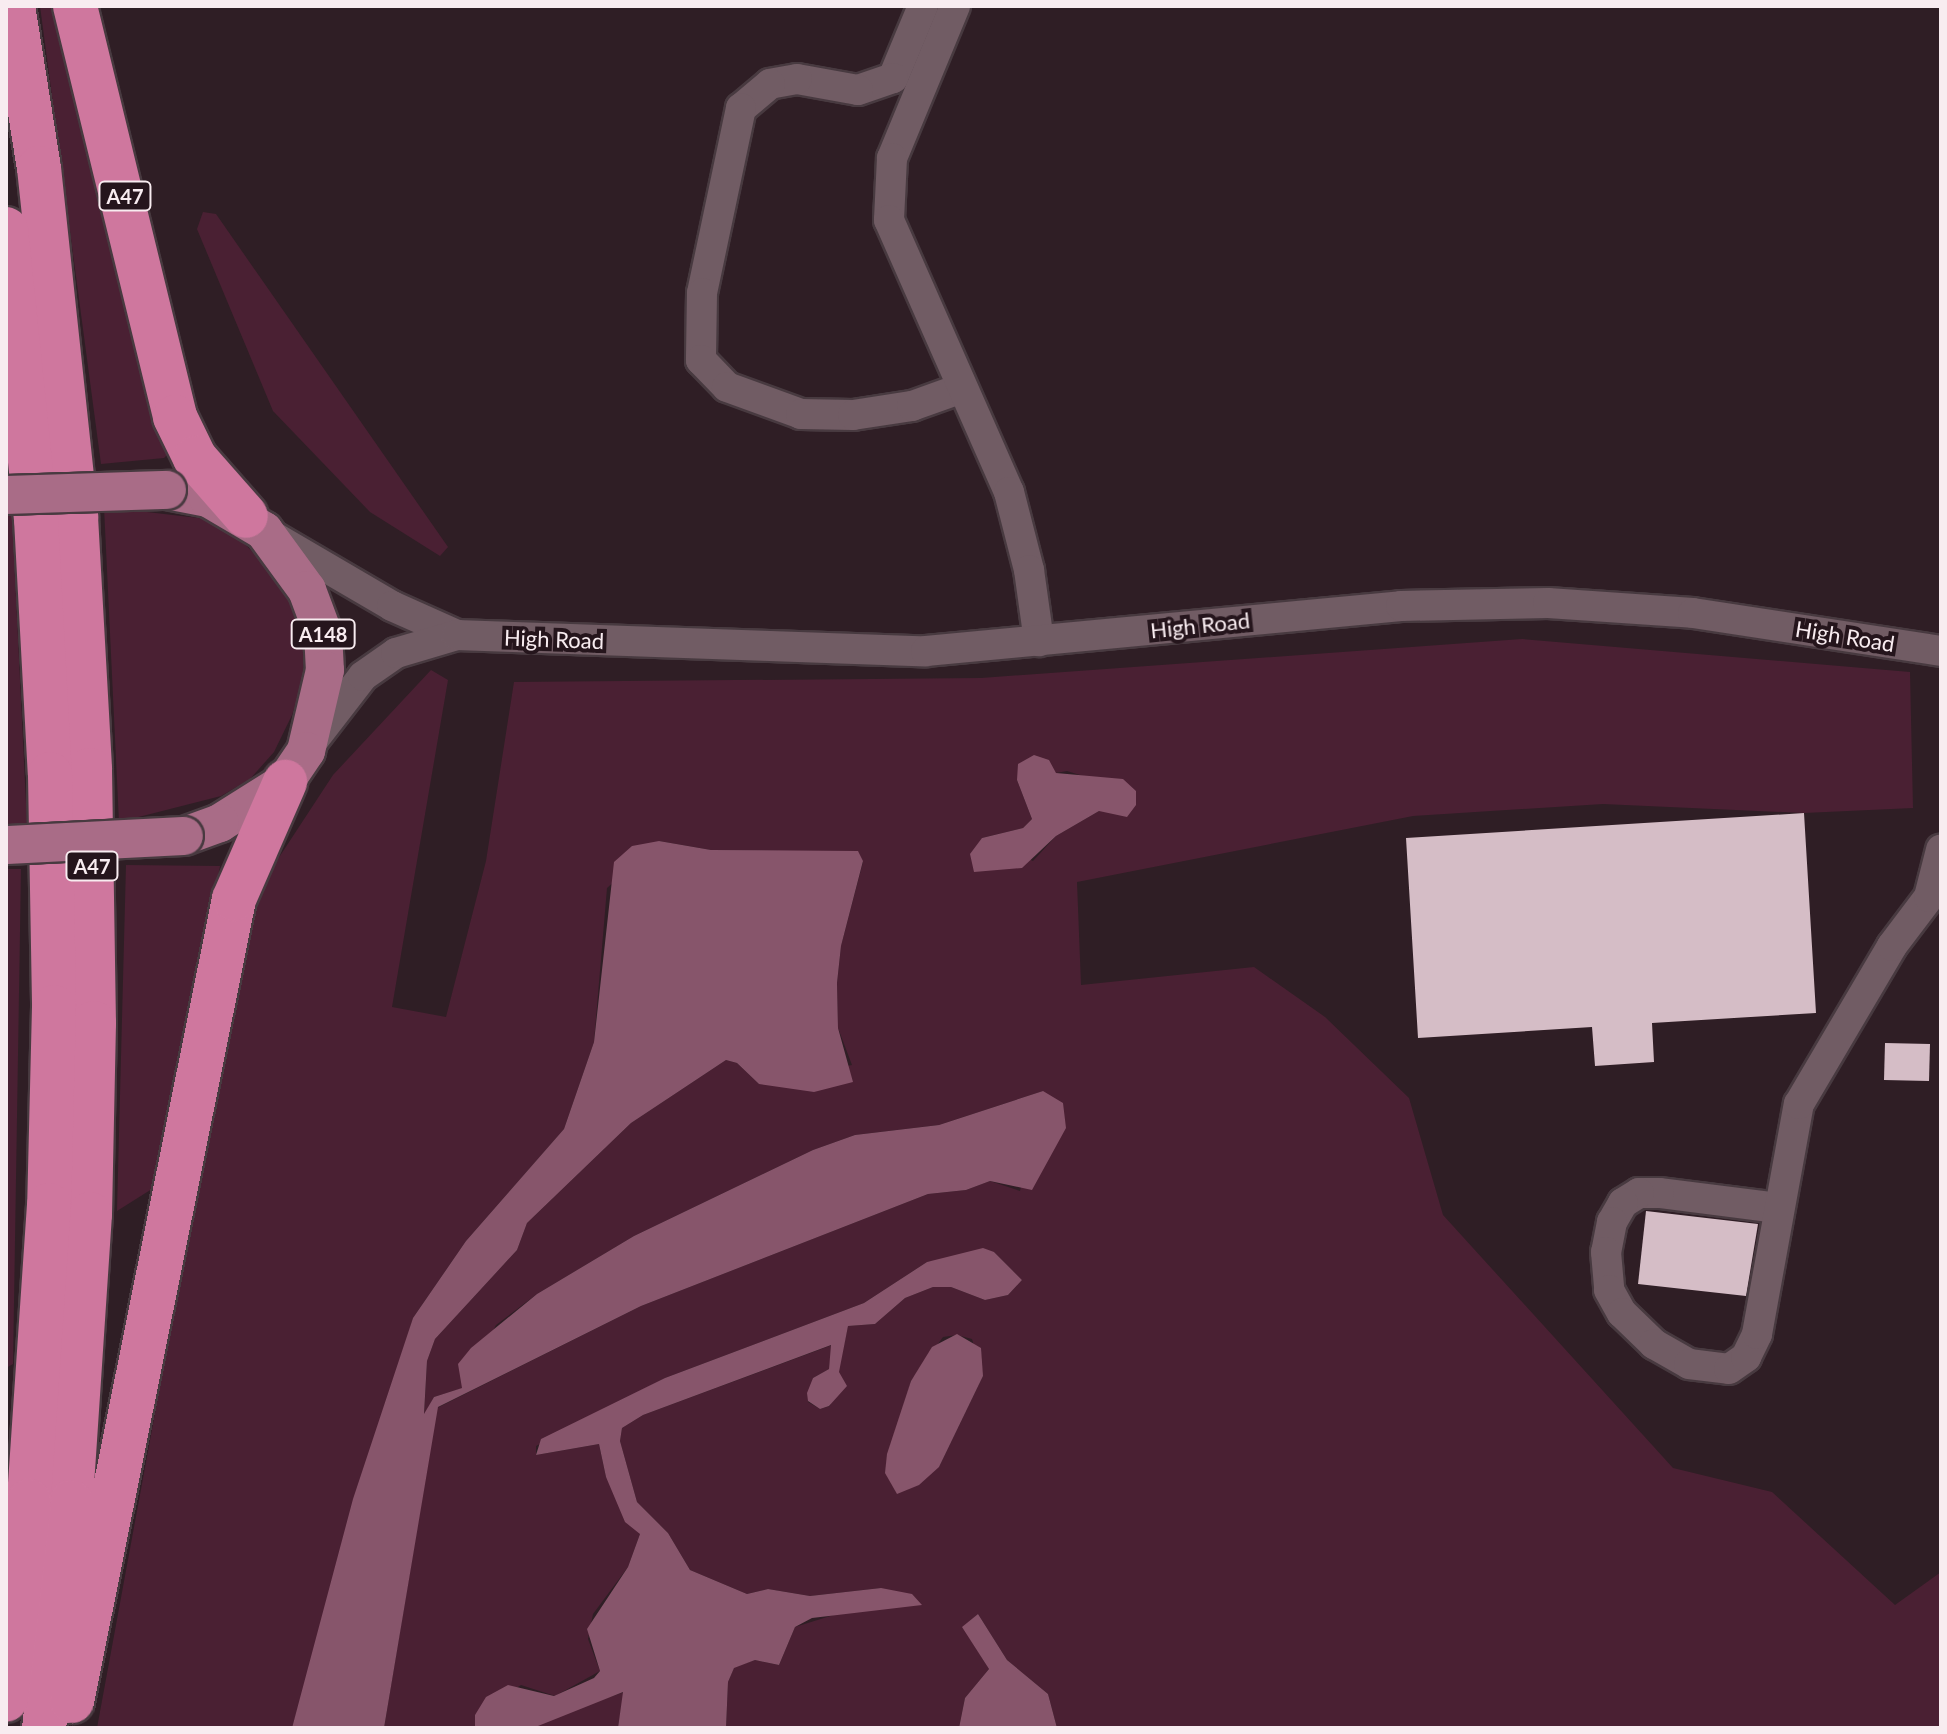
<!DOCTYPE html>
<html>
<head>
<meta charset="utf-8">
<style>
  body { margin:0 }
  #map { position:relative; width:1947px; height:1734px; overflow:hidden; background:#2f1e25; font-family:Lato,sans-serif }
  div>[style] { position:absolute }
  .green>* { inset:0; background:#4a2033 }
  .water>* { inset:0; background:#87556b }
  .building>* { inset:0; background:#d5bdc6 }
  .roads { filter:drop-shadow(2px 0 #483a40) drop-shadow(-2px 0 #483a40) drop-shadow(0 2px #483a40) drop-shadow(0 -2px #483a40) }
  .minor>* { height:30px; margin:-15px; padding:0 15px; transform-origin:15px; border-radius:15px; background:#715c64 }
  .major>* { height:38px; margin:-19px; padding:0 19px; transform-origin:19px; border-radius:19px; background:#a96c87 }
  .highway>* { height:44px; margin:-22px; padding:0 22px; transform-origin:22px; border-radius:22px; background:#cf779e }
  .bridges { filter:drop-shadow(2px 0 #483a40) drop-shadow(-2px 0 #483a40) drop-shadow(0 2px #483a40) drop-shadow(0 -2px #483a40) }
  .major-bridge>* { height:38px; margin:-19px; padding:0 19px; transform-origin:19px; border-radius:19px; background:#a96c87 }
  span { translate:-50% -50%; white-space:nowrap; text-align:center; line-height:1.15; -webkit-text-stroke:8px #25151c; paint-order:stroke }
  .shield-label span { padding:2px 6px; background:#25151c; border:2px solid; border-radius:6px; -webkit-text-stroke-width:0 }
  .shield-label { font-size:20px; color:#f8ecf0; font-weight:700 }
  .street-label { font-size:22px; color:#f8ecf0 }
  .frame { position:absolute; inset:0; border:8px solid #f8ecf0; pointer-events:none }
</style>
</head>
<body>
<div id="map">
  <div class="green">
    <div style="clip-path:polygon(40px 6px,55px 6px,168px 454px,164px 458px,101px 464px)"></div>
    <div style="clip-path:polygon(203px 212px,216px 214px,448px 547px,440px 556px,370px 512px,273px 411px,197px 229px)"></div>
    <div style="clip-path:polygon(104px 507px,207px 519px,239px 538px,267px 567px,292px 606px,304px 645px,303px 680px,292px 715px,274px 752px,250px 779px,221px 796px,119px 822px)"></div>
    <div style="clip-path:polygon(12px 515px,27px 824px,6px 825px,6px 516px)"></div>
    <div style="clip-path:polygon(evenodd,1522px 639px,1910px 672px,1913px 808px,1804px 813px,1603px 804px,1413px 816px,1077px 882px,1081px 985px,1254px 967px,1325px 1017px,1409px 1098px,1443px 1215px,1673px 1468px,1772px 1492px,1895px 1605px,1941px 1572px,1941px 1728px,1057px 1728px,1048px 1694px,1007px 1660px,978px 1614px,963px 1627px,989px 1669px,965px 1698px,959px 1728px,726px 1728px,728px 1682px,734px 1667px,755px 1660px,779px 1665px,795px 1627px,840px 1613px,881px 1588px,810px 1596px,768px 1589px,747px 1594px,690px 1570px,668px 1533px,637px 1502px,620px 1441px,622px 1428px,643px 1415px,832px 1345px,829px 1369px,813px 1378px,808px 1402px,820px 1409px,830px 1406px,848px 1326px,875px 1324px,905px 1298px,933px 1287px,951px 1287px,985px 1300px,1008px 1295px,1022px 1280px,994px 1252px,927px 1262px,864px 1303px,665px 1378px,536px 1446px,536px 1455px,599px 1444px,606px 1477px,640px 1534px,628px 1567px,593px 1614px,588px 1639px,600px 1671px,555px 1696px,521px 1685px,475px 1715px,475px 1728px,384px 1728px,437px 1408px,641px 1306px,928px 1194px,966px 1190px,990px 1181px,1020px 1191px,1043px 1091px,939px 1125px,855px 1135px,813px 1150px,634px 1236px,537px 1294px,496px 1325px,463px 1388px,434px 1397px,424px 1416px,427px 1361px,435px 1339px,517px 1250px,527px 1223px,631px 1123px,726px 1060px,737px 1063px,759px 1084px,852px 1065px,838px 1028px,837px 983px,841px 946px,863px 862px,858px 852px,711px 850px,659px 841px,607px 888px,594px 1042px,564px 1129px,466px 1241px,413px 1318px,292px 1728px,97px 1728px,249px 903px,333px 775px,431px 670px,448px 680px,392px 1007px,446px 1017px,486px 861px,514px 682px,981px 678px,1522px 639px,1067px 771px,1096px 780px,1123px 779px,1099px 811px,1056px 836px,1033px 861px,982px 838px,1023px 828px,1032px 819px,1017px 780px,1067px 771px,1522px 639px,957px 1335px,972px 1339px,983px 1376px,939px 1467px,885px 1473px,911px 1381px,943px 1337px,957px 1335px)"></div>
    <div style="clip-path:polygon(126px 865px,220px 866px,163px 1182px,117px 1211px)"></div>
    <div style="clip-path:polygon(6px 869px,21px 869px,13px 1364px,6px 1368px)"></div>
    <div style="clip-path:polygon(624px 1692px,618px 1728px,533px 1728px,539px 1722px)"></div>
  </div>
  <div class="water">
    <div style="clip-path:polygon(1034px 755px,1049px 760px,1056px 773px,1123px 779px,1136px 791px,1136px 805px,1127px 817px,1099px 811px,1056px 836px,1022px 868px,974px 872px,970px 854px,982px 838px,1023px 828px,1032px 819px,1017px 780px,1018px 764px)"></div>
    <div style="clip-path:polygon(659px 841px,711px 850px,858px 851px,863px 861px,841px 946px,837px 983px,838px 1028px,853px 1082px,814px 1092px,759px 1084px,737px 1063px,726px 1060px,631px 1123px,527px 1223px,517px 1250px,435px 1339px,427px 1361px,424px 1414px,434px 1397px,462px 1388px,458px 1364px,471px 1348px,537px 1294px,634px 1236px,813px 1150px,855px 1135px,939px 1125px,1043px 1091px,1063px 1103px,1066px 1128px,1032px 1190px,990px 1181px,966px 1190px,928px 1194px,641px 1306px,438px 1407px,384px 1728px,292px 1728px,353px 1499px,413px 1318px,466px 1241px,564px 1129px,594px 1042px,614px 862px,632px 846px)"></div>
    <div style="clip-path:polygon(983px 1248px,994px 1252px,1022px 1280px,1008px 1295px,985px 1300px,951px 1287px,933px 1287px,905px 1298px,875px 1324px,848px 1326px,839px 1372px,847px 1386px,829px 1406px,820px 1409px,808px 1401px,807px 1393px,813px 1378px,829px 1369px,831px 1345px,643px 1415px,622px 1428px,620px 1441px,637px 1502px,668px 1533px,690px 1570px,747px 1594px,768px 1589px,810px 1596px,881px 1588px,912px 1594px,922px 1605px,812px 1618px,795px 1627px,779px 1665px,755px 1660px,734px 1668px,728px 1682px,726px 1728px,618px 1728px,623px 1692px,533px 1728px,475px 1728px,475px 1715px,486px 1697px,508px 1685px,554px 1696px,594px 1678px,600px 1671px,587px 1629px,628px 1567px,640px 1534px,625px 1522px,606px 1477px,599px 1444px,536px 1455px,541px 1439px,665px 1378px,864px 1303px,927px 1262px)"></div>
    <div style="clip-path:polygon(957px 1334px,981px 1348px,983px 1376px,939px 1467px,919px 1485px,897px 1494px,885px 1473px,887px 1454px,911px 1381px,932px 1347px)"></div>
    <div style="clip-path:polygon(978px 1614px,1007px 1660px,1048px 1694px,1057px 1728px,959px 1728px,965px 1698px,989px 1669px,962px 1627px)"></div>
  </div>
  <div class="building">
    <div style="clip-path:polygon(1804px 813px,1816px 1013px,1652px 1023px,1654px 1062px,1595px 1066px,1592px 1027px,1418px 1038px,1406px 838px)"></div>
    <div style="clip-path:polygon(1885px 1043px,1930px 1044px,1929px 1081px,1884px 1080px)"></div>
    <div style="clip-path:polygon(1646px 1211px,1758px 1224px,1746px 1296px,1638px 1284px)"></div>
  </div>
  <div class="roads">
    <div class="minor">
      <div style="left:923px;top:6px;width:78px;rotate:112.6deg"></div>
      <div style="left:893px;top:78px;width:37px;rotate:161deg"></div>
      <div style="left:858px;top:90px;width:62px;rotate:-169.8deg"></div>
      <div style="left:797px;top:79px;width:27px;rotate:170deg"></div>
      <div style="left:770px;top:84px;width:38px;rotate:140deg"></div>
      <div style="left:741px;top:108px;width:189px;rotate:101.9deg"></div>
      <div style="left:702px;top:293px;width:67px;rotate:90.9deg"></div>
      <div style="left:701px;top:360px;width:37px;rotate:46deg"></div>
      <div style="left:727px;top:387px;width:79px;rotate:20deg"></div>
      <div style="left:801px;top:414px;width:52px;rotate:1.1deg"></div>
      <div style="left:853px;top:415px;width:60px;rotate:-8.7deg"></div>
      <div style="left:912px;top:406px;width:53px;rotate:-19.8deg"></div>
      <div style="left:955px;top:6px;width:165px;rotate:112.5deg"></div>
      <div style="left:892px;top:158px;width:62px;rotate:92.8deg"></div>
      <div style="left:889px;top:220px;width:297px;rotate:66.2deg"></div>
      <div style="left:1009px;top:492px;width:81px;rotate:75.6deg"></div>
      <div style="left:1029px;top:570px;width:72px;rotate:82deg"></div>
      <div style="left:269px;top:534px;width:143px;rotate:30.3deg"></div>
      <div style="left:392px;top:606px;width:71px;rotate:24deg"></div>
      <div style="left:312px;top:742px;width:83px;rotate:-52.3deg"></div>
      <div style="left:363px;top:676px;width:40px;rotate:-34.9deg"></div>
      <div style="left:396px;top:653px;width:64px;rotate:-16.4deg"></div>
      <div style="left:457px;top:635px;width:469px;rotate:2deg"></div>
      <div style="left:926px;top:651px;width:477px;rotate:-5.4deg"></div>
      <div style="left:1401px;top:606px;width:147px;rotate:-1.2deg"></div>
      <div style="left:1548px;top:603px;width:145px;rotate:3.9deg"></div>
      <div style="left:1693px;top:613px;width:251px;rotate:8.7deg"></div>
      <div style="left:1778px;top:1208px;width:120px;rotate:-172.8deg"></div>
      <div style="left:1659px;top:1193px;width:20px;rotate:180deg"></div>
      <div style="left:1639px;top:1193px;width:19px;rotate:148deg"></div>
      <div style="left:1623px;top:1203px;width:22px;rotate:120deg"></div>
      <div style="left:1612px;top:1222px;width:31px;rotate:101deg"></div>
      <div style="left:1606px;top:1252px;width:38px;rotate:85deg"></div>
      <div style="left:1609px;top:1290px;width:26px;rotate:61deg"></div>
      <div style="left:1622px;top:1313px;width:45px;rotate:44.1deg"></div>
      <div style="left:1654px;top:1344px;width:40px;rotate:29.7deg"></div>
      <div style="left:1689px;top:1364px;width:40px;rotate:7.1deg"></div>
      <div style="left:1729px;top:1369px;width:21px;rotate:-35deg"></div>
      <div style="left:1746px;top:1357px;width:25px;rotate:-64deg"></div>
      <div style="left:1757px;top:1334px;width:234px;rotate:-79.7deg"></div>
      <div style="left:1799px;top:1104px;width:183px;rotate:-59.5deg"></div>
      <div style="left:1892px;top:946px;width:61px;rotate:-52.9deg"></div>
      <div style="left:1929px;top:897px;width:49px;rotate:-75.7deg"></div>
    </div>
    <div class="major">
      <div style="left:167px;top:490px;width:42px;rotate:11deg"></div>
      <div style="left:208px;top:498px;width:65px;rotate:30.5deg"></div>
      <div style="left:264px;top:531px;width:73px;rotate:53.9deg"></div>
      <div style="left:307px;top:590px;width:46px;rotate:69.6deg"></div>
      <div style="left:323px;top:633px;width:37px;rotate:87deg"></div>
      <div style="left:325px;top:670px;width:83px;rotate:103.2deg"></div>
      <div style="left:306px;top:751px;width:37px;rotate:124deg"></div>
      <div style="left:285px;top:782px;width:77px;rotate:147.8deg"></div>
      <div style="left:220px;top:823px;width:38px;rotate:160deg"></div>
    </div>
    <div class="highway">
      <div style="left:13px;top:6px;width:164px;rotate:80.9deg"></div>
      <div style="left:39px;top:168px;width:351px;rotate:83.9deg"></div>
      <div style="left:76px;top:517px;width:253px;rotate:86.8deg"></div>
      <div style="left:90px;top:770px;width:253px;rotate:89.1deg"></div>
      <div style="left:94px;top:1023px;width:191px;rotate:91.2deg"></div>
      <div style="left:90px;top:1214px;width:289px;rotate:93.8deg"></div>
      <div style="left:71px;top:1502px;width:228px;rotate:96.8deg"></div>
      <div style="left:75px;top:6px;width:423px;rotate:76.3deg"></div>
      <div style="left:175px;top:417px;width:46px;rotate:64deg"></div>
      <div style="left:195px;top:458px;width:77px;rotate:48.7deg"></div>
      <div style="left:6px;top:229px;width:292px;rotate:84.1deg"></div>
      <div style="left:36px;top:519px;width:255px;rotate:86.9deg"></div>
      <div style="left:50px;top:774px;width:233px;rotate:89deg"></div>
      <div style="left:54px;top:1007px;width:198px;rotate:91.4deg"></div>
      <div style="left:49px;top:1205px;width:297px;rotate:93.9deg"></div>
      <div style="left:29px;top:1501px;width:200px;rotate:96.6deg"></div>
      <div style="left:72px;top:1701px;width:818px;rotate:-78.58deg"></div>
      <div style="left:234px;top:899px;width:128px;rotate:-66.4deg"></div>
    </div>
  </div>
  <div class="bridges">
    <div class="major-bridge">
      <div style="left:6px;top:495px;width:161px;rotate:-1.8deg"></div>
      <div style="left:6px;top:845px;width:178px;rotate:-2.9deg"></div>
    </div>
  </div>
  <div class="shield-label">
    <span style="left:125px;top:196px">A47</span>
    <span style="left:323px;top:634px">A148</span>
    <span style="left:92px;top:866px">A47</span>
  </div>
  <div class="street-label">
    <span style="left:1200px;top:625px;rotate:-6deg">High Road</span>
    <span style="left:1845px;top:636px;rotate:9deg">High Road</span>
    <span style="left:554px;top:639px;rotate:2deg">High Road</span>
  </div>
  <div class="frame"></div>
</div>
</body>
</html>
